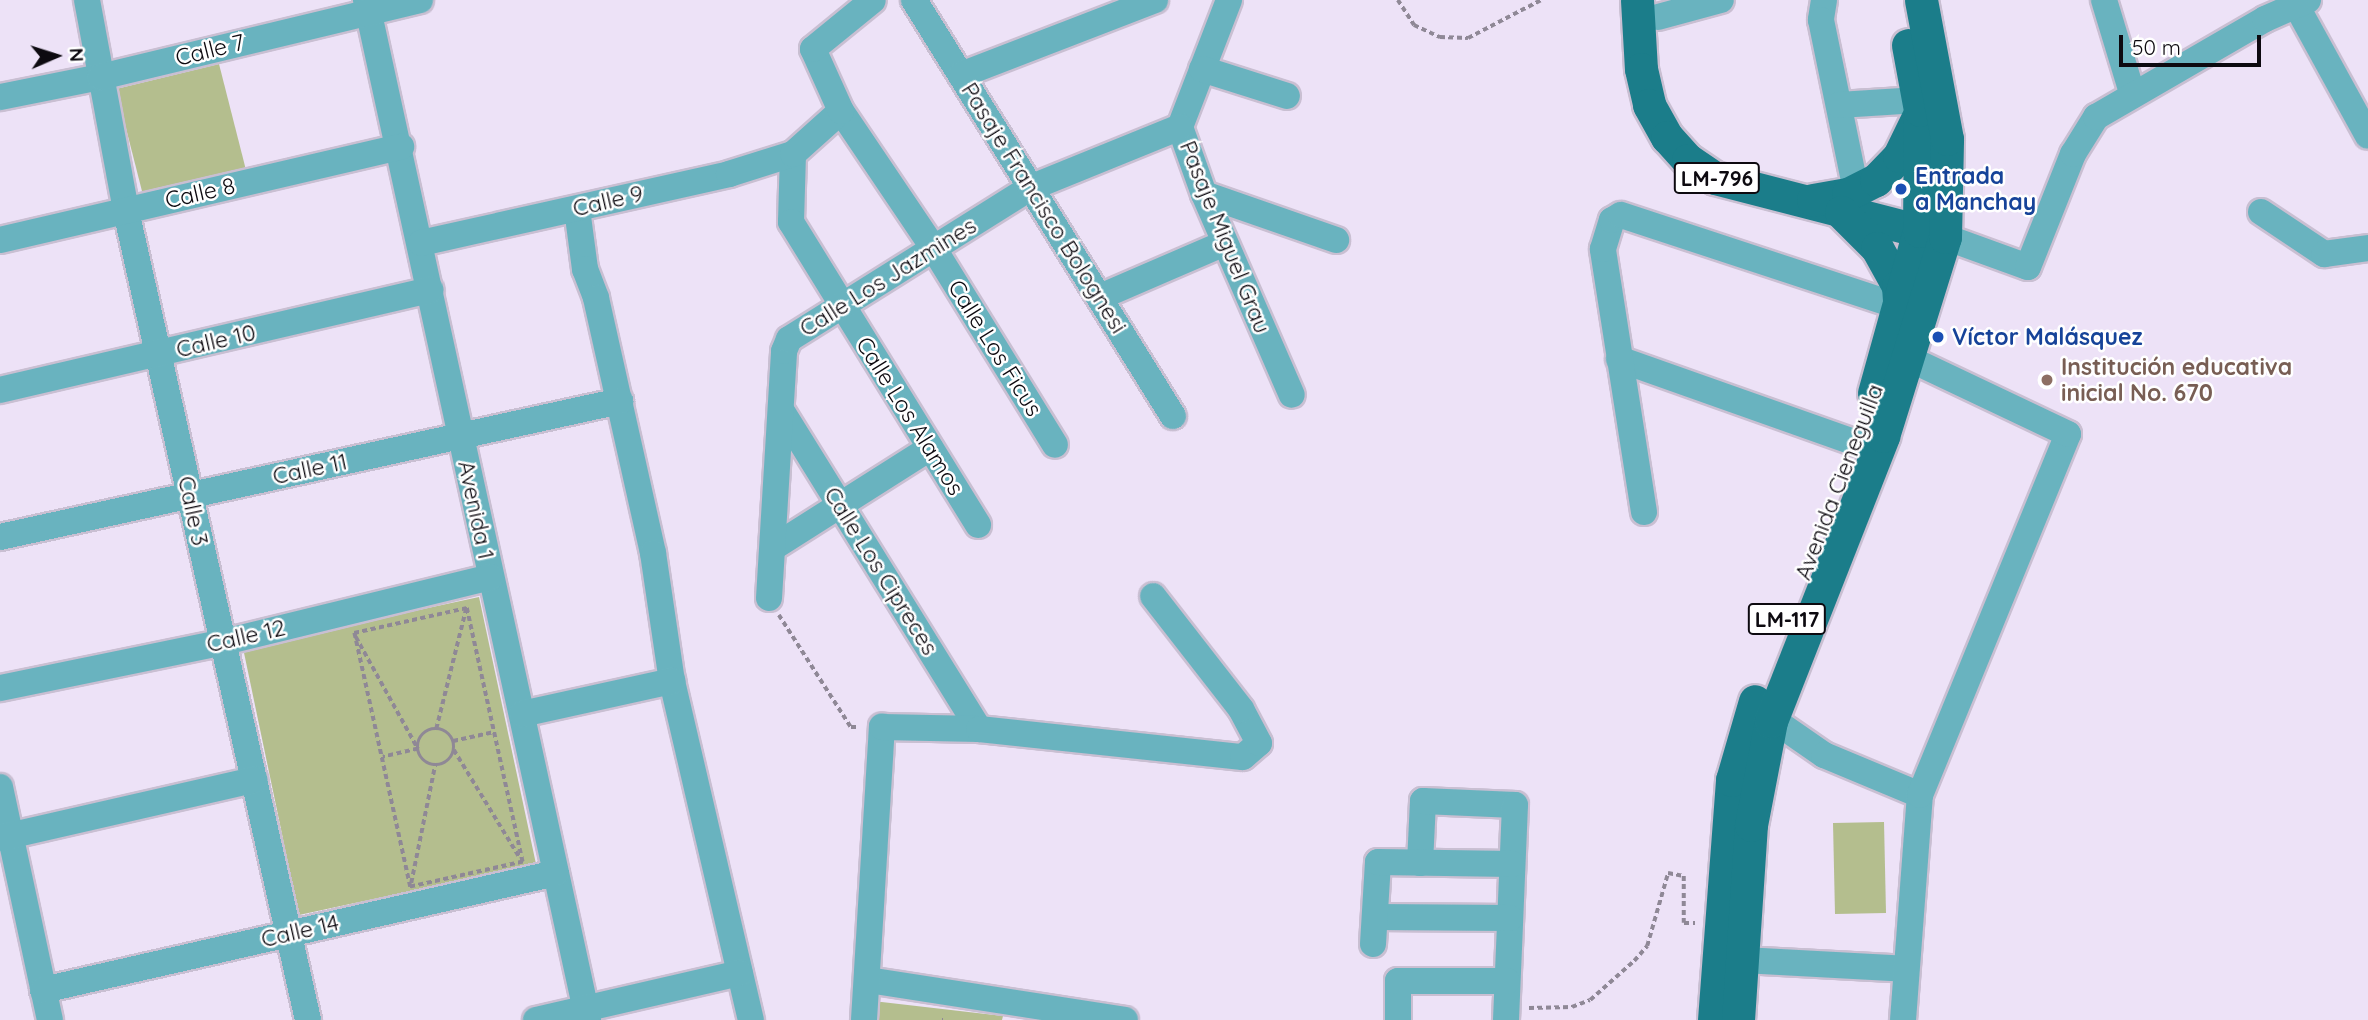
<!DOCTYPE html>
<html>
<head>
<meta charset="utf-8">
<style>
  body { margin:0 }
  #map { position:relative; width:2368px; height:1020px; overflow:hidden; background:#ede2f7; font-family:Quicksand,sans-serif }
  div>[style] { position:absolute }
  .green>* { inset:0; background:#b4be8e }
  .path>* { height:3.5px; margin-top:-1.75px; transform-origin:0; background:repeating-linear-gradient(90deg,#8f8896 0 5px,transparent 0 8.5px) }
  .path>.ring { margin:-1.75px; padding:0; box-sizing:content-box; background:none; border:3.5px solid #8f8896; border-radius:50% }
  .roads { filter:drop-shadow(2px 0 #c9bfd2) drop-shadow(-2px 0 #c9bfd2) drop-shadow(0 2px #c9bfd2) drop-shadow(0 -2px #c9bfd2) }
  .minor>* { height:26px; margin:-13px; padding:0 13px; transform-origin:13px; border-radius:13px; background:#69b3bf }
  .major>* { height:33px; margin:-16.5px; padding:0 16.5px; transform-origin:16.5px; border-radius:16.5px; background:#1b7d8a }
  .dots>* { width:19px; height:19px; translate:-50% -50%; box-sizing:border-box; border:4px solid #fff; border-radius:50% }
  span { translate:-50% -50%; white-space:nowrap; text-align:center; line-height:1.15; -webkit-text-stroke:5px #fff; paint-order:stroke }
  .shield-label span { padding:2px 5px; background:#fff; border:2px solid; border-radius:5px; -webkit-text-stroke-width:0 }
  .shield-label { font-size:21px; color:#0d0a10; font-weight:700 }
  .street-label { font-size:23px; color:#0d0a10 }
  .transit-label { font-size:23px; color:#164399; font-weight:700 }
  .left { translate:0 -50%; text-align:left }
  .education-label { font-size:23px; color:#785e54; font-weight:700 }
  .north { position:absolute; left:21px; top:21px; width:70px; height:70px; -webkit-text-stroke:5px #fff; paint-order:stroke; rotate:87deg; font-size:19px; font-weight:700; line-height:28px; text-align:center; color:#0d0a10 }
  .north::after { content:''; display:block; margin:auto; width:24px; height:32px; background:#0d0a10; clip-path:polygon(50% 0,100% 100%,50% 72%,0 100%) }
  .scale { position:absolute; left:2119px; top:35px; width:142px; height:32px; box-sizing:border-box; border:4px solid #0d0a10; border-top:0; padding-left:9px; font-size:21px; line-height:24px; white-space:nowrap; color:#0d0a10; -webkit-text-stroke:5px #fff; paint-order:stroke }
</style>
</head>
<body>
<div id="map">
  <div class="green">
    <div style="clip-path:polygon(219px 64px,247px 174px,144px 199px,116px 89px)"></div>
    <div style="clip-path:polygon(479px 597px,536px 864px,299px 915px,243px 648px)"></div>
    <div style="clip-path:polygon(1884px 822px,1886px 913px,1835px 914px,1833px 823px)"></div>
    <div style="clip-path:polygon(873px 1001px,1003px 1016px,1002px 1020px,871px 1020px)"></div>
  </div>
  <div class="path">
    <div style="left:1398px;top:0;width:30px;rotate:57deg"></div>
    <div style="left:1414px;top:25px;width:29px;rotate:25deg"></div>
    <div style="left:1440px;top:37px;width:28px;rotate:2deg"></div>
    <div style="left:1468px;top:38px;width:82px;rotate:-27.5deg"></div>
    <div style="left:467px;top:608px;width:260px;rotate:77.6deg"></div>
    <div style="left:523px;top:862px;width:116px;rotate:167.5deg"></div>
    <div style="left:410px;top:887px;width:260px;rotate:-102.4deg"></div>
    <div style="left:354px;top:633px;width:116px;rotate:-12.5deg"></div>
    <div style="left:779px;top:615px;width:133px;rotate:57.3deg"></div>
    <div style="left:851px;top:727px;width:9px"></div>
    <div style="left:356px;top:637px;width:128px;rotate:61deg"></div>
    <div style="left:418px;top:749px;width:36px;rotate:167deg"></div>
    <div class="ring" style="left:418px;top:729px;width:32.5px;height:32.5px"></div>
    <div style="left:436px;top:729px;width:124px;rotate:-76deg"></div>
    <div style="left:453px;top:741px;width:42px;rotate:-12.4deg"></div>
    <div style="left:454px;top:750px;width:127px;rotate:58.6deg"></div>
    <div style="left:411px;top:883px;width:120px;rotate:-78.5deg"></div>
    <div style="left:1529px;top:1008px;width:43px;rotate:-1.3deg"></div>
    <div style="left:1572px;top:1007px;width:19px;rotate:-21deg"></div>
    <div style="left:1590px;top:1000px;width:59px;rotate:-41.6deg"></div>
    <div style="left:1634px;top:961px;width:20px;rotate:-49deg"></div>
    <div style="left:1647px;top:946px;width:76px;rotate:-74deg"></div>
    <div style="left:1668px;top:873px;width:16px;rotate:11deg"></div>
    <div style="left:1684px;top:876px;width:47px;rotate:90deg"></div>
    <div style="left:1684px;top:923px;width:11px"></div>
    <div style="left:942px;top:1020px;width:1px"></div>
  </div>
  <div class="roads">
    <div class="minor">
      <div style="left:87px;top:0;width:215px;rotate:79.5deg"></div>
      <div style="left:126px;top:211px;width:829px;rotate:77.32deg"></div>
      <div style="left:366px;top:0;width:1044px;rotate:77.72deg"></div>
      <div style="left:914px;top:0;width:490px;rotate:58.1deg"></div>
      <div style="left:1229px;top:0;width:136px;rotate:111.1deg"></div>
      <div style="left:1180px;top:127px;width:71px;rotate:70.3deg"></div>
      <div style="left:1204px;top:194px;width:219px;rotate:66.4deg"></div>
      <div style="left:1824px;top:0;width:20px;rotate:99deg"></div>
      <div style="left:1821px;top:20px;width:175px;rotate:78.4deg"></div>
      <div style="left:2104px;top:0;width:97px;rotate:73.2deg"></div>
      <div style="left:2296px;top:5px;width:149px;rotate:61.2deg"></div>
      <div style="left:1658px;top:17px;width:65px;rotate:-15.1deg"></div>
      <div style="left:1202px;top:69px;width:89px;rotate:17.6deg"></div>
      <div style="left:961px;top:75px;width:208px;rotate:-21.1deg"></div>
      <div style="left:0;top:97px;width:102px;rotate:-11.3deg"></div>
      <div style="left:100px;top:77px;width:329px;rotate:-13.5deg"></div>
      <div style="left:1839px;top:105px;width:79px;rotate:-3.6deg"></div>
      <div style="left:841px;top:111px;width:166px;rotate:56deg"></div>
      <div style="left:934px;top:249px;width:230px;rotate:58.3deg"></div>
      <div style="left:793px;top:154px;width:68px;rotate:91.7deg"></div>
      <div style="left:791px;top:222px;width:356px;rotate:58.3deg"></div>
      <div style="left:1204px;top:194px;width:140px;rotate:19.2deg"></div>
      <div style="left:577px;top:209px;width:61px;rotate:82.4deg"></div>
      <div style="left:585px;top:269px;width:31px;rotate:69deg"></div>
      <div style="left:596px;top:298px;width:261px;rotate:77.4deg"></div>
      <div style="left:653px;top:553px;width:129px;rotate:81.6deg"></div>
      <div style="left:672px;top:681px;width:348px;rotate:76.9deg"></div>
      <div style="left:2261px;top:212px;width:76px;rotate:33.7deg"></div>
      <div style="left:2324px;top:254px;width:44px;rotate:-7.8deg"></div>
      <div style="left:1945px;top:237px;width:88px;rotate:19.9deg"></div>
      <div style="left:2028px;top:267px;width:122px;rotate:-68.3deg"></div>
      <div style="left:2073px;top:154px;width:44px;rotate:-58.1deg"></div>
      <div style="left:2096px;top:117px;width:195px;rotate:-30.1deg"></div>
      <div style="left:2265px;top:19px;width:47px;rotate:-23.8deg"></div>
      <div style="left:0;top:240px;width:412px;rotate:-13.1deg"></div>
      <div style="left:421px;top:243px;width:316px;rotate:-12.6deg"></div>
      <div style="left:729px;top:174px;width:67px;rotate:-17.4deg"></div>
      <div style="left:793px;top:154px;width:64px;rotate:-41.9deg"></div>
      <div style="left:841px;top:111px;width:68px;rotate:-114.3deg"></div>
      <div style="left:813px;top:49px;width:77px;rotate:-39.2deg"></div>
      <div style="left:1100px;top:297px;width:136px;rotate:-23.4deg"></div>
      <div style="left:1619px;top:359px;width:251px;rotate:19.5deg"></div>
      <div style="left:0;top:390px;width:442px;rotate:-13.1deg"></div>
      <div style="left:783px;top:413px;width:372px;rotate:58.2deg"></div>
      <div style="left:1644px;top:512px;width:266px;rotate:-98.9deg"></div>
      <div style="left:1603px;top:249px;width:30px;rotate:-73deg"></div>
      <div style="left:1612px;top:220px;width:10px;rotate:-29deg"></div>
      <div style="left:1621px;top:215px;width:294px;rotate:18.2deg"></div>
      <div style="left:0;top:537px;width:635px;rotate:-12.37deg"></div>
      <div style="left:774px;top:547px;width:185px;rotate:-32.4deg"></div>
      <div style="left:769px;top:598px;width:247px;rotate:-86.5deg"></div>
      <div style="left:784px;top:351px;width:13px;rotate:-67deg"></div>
      <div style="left:789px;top:339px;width:284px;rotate:-32.1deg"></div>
      <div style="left:1030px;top:188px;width:162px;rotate:-22.1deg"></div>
      <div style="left:0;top:688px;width:225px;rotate:-11.6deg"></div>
      <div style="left:220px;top:643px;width:278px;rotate:-13.7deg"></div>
      <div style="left:1759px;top:710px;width:79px;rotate:34.7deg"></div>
      <div style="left:1824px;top:755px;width:104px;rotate:22.6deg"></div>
      <div style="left:522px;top:714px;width:154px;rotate:-12.4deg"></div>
      <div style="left:0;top:787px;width:238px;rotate:77.9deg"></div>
      <div style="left:0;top:838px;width:261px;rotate:-12.9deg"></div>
      <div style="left:1420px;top:863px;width:62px;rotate:-87.2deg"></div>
      <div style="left:1423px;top:801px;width:92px;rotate:2.5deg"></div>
      <div style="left:1515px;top:805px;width:215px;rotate:92.4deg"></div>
      <div style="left:1375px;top:917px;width:135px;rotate:0.4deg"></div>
      <div style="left:1373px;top:944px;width:82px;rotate:-86.5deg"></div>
      <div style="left:1378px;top:862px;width:134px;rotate:0.9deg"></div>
      <div style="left:1742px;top:960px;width:164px;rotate:3.1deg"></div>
      <div style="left:868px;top:980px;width:260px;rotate:8.8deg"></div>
      <div style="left:43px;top:990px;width:526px;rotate:-12.85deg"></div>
      <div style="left:536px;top:1020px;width:209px;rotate:-13deg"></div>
      <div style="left:864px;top:1020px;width:294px;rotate:-86.5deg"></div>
      <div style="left:882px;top:727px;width:97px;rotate:1.2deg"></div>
      <div style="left:979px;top:729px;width:265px;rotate:6.1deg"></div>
      <div style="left:1243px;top:757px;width:21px;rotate:-41deg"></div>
      <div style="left:1259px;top:743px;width:38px;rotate:-118deg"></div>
      <div style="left:1241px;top:709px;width:143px;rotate:-127.9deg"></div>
      <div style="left:1398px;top:1020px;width:39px;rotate:-90deg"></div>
      <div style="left:1398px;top:981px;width:109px"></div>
      <div style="left:1903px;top:1020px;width:226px;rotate:-85.7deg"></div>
      <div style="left:1920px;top:795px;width:390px;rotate:-67.7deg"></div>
      <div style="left:2068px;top:434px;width:175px;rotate:-154.6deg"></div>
    </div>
    <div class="major">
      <div style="left:1637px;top:0;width:69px;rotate:86.7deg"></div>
      <div style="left:1641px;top:69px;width:37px;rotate:77deg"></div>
      <div style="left:1649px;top:105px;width:37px;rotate:61deg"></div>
      <div style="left:1667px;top:137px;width:31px;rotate:48deg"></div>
      <div style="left:1688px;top:160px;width:32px;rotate:34deg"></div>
      <div style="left:1715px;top:178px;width:232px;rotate:14.5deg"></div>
      <div style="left:1813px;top:200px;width:36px;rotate:-10deg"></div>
      <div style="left:1848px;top:194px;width:31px;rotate:-27deg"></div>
      <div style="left:1876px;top:180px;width:33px;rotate:-46deg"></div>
      <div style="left:1899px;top:156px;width:41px;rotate:-64.1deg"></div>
      <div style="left:1841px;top:212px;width:51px;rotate:45deg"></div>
      <div style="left:1877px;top:248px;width:43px;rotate:61.1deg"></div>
      <div style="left:1898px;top:286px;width:16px;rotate:86deg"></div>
      <div style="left:1874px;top:393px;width:168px;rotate:-74.5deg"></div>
      <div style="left:1919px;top:231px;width:121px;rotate:-89.5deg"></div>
      <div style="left:1920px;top:110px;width:66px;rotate:-100.5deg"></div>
      <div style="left:1714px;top:1020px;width:241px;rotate:-85.7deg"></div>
      <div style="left:1732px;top:780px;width:82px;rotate:-73.8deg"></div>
      <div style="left:1738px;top:1020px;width:195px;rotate:-86.2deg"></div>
      <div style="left:1751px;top:825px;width:106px;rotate:-79.1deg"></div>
      <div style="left:1771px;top:721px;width:306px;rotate:-68.5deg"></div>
      <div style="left:1883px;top:436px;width:208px;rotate:-72.7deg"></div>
      <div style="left:1945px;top:237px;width:98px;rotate:-88.8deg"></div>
      <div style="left:1947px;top:139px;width:141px;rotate:-100.6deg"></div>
    </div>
  </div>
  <div class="dots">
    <div style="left:1901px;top:189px;background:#1a4fb4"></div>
    <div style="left:1938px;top:337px;background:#1a4fb4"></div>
    <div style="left:2047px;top:380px;background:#8d6e63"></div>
  </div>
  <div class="shield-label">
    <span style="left:1717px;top:178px">LM-796</span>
    <span style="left:1787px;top:619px">LM-117</span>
  </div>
  <div class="street-label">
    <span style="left:210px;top:50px;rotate:-14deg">Calle 7</span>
    <span style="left:200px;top:193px;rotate:-13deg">Calle 8</span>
    <span style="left:608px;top:201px;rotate:-13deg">Calle 9</span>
    <span style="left:1044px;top:208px;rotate:58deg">Pasaje Francisco Bolognesi</span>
    <span style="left:1225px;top:237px;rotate:68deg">Pasaje Miguel Grau</span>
    <span style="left:888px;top:277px;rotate:-32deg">Calle Los Jazmines</span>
    <span style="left:216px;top:341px;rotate:-13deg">Calle 10</span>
    <span style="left:995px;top:348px;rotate:58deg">Calle Los Ficus</span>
    <span style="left:910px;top:416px;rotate:58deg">Calle Los Alamos</span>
    <span style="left:310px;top:469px;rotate:-12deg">Calle 11</span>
    <span style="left:1839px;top:482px;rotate:-69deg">Avenida Cieneguilla</span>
    <span style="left:476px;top:510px;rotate:78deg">Avenida 1</span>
    <span style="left:193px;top:511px;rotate:78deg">Calle 3</span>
    <span style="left:881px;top:571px;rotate:58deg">Calle Los Cipreces</span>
    <span style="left:246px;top:636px;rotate:-13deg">Calle 12</span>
    <span style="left:300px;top:931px;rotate:-13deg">Calle 14</span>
  </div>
  <div class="transit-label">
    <span class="left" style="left:1915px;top:189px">Entrada<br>a Manchay</span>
    <span class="left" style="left:1952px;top:337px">Víctor Malásquez</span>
  </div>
  <div class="education-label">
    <span class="left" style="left:2061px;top:380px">Institución educativa<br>inicial No. 670</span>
  </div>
  <div class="north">N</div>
  <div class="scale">50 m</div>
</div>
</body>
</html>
